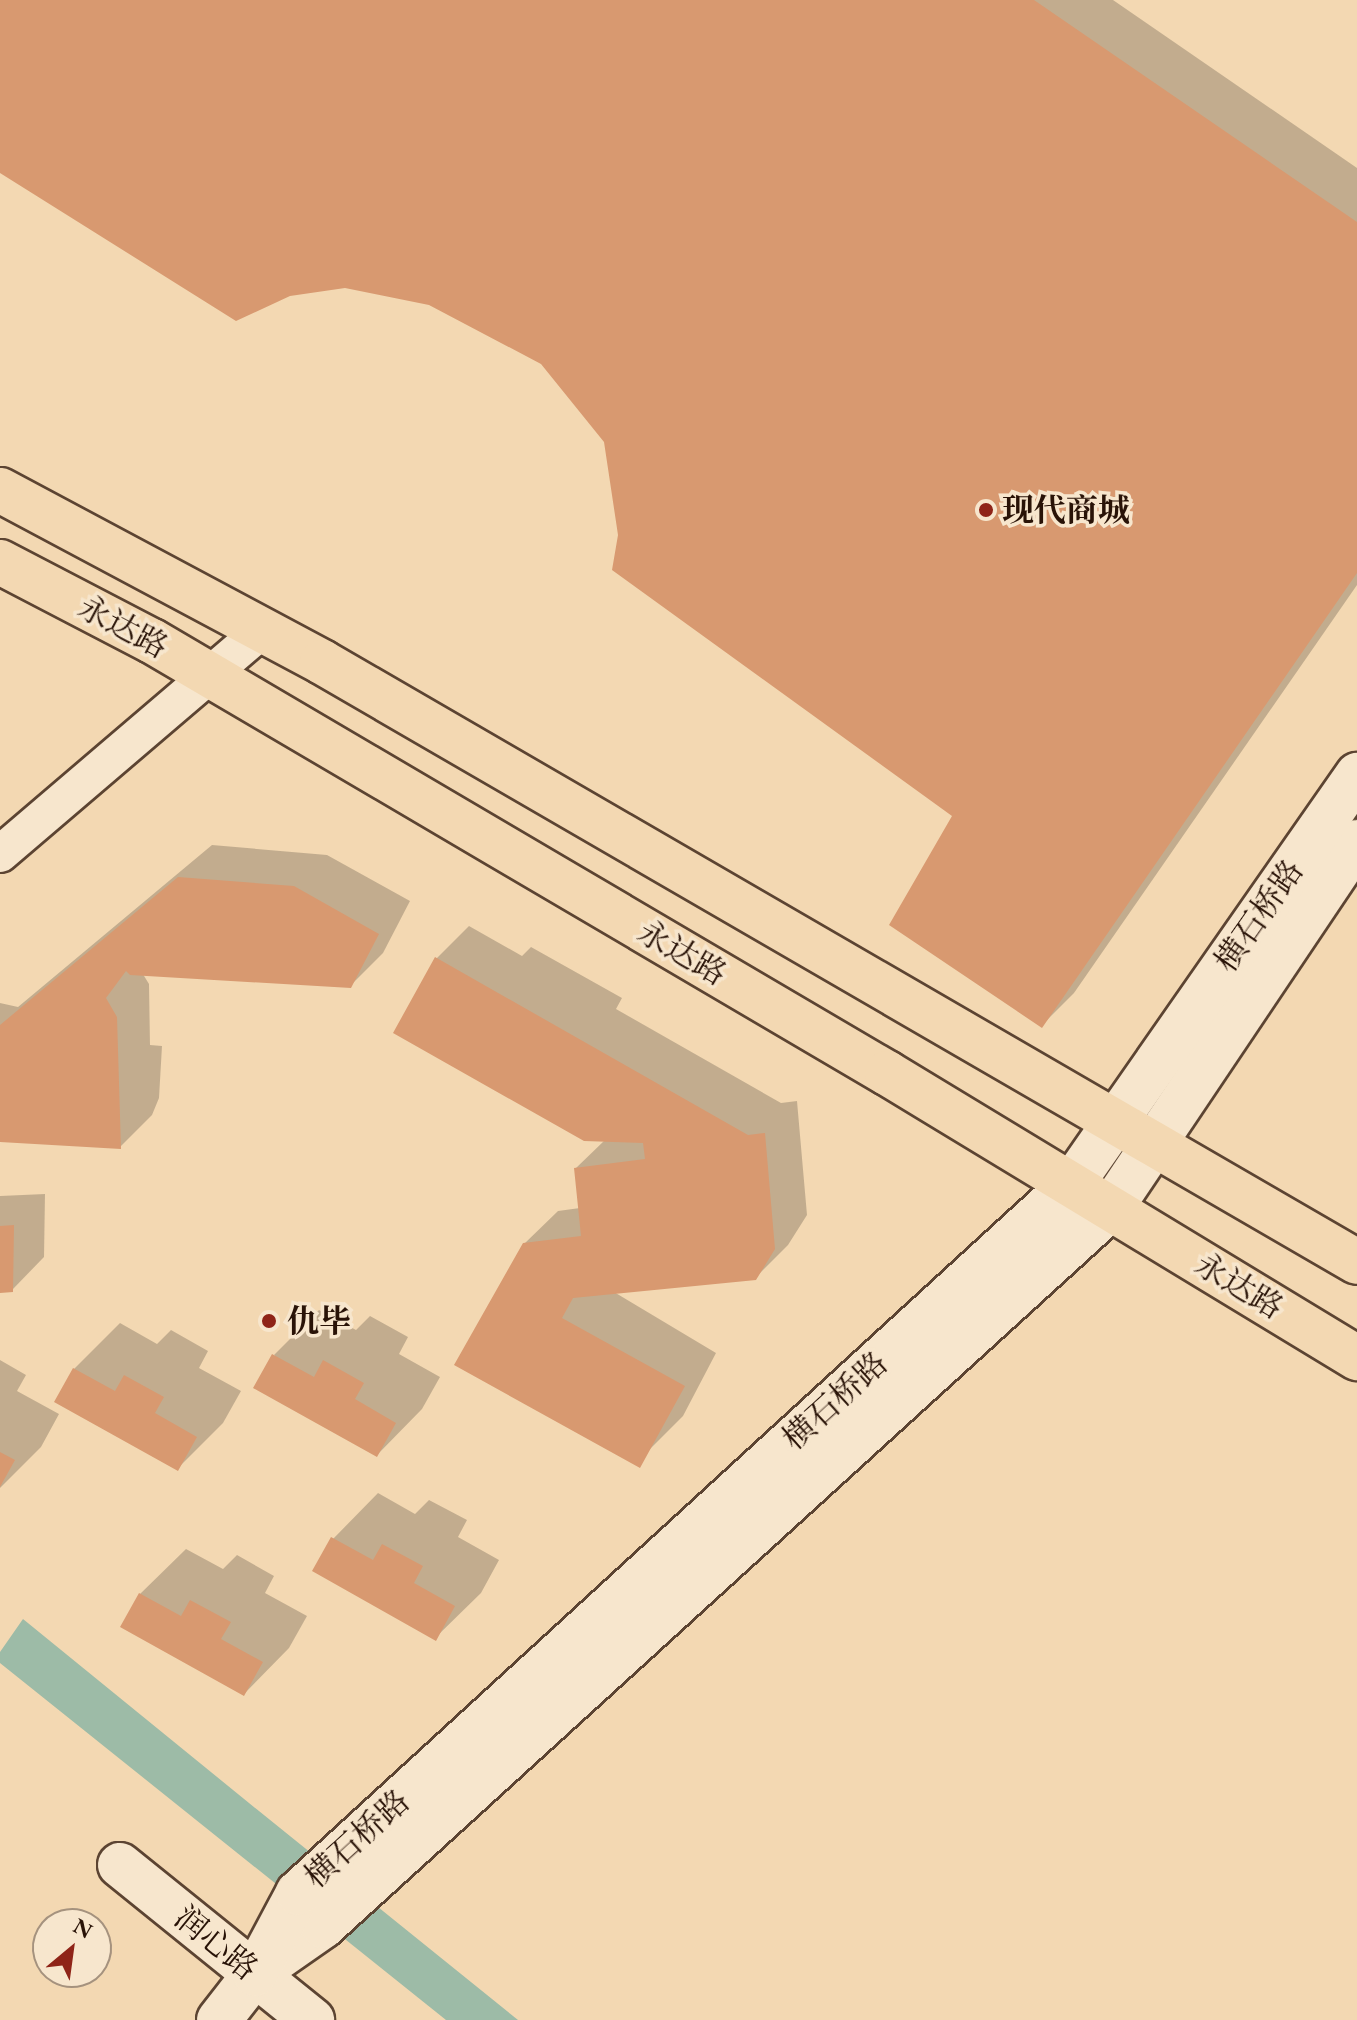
<!DOCTYPE html>
<html>
<head>
<meta charset="utf-8">
<style>
  body { margin:0 }
  #map { position:relative; width:1357px; height:2020px; overflow:hidden; background:#f3d8b2; font-family:"EB Garamond","Noto Serif SC",serif }
  div>[style] { position:absolute }
  .water>* { inset:0; background:#9dbba7 }
  .shadow>* { inset:0; background:#0003 }
  .building>* { inset:0; background:#d89970 }
  .roads { filter:drop-shadow(2px 0 #5c4432) drop-shadow(-2px 0 #5c4432) drop-shadow(0 2px #5c4432) drop-shadow(0 -2px #5c4432) }
  .street>* { height:36px; margin:-18px; padding:0 18px; transform-origin:18px; border-radius:18px; background:#f7e6cd }
  .secondary>* { height:44px; margin:-22px; padding:0 22px; transform-origin:22px; border-radius:22px; background:#f7e6cd }
  .primary>* { height:44px; margin:-22px; padding:0 22px; transform-origin:22px; border-radius:22px; background:#f3d8b2 }
  .dots>* { width:22px; height:22px; translate:-50% -50%; box-sizing:border-box; border:4px solid #f7e6cd; border-radius:50% }
  span { translate:-50% -50%; white-space:nowrap; text-align:center; line-height:1.15; -webkit-text-stroke:7px #f7e6cd; paint-order:stroke }
  .poi-label { font-size:32px; color:#291307; font-weight:700 }
  .left { translate:0 -50%; text-align:left }
  .street-label { font-size:32px; color:#291307 }
  .north { position:absolute; left:32px; top:1908px; width:80px; height:80px; box-sizing:border-box; background:#f7e6cd; border:2px solid #a5927e; border-radius:50%; rotate:29deg; font-size:22px; font-weight:700; line-height:32px; text-align:center; color:#291307 }
  .north::after { content:''; display:block; margin:auto; width:28px; height:36px; background:#8f2418; clip-path:polygon(50% 0,100% 100%,50% 72%,0 100%) }
</style>
</head>
<body>
<div id="map">
  <div class="water">
    <div style="clip-path:polygon(23px 1619px,249px 1803px,518px 2020px,446px 2020px,0 1663px,0 1652px)"></div>
  </div>
  <div class="shadow">
    <div style="clip-path:polygon(0 0,1113px 0,1357px 168px,1357px 585px,1074px 993px,1042px 1025px,954px 816px,620px 535px,606px 441px,542px 363px,430px 303px,0 171px)"></div>
    <div style="clip-path:polygon(212px 845px,327px 855px,410px 901px,383px 953px,350px 986px,141px 971px,149px 984px,150px 1045px,162px 1046px,159px 1098px,152px 1115px,120px 1147px,0 1139px,0 1003px,18px 1007px)"></div>
    <div style="clip-path:polygon(469px 926px,522px 956px,531px 947px,622px 998px,616px 1009px,781px 1103px,797px 1101px,807px 1215px,788px 1245px,755px 1278px,614px 1292px,716px 1353px,683px 1416px,638px 1461px,523px 1397px,524px 1244px,558px 1211px,580px 1208px,576px 1168px,605px 1140px,436px 959px)"></div>
    <div style="clip-path:polygon(45px 1194px,44px 1257px,12px 1290px,0 1291px,0 1196px)"></div>
    <div style="clip-path:polygon(319px 1310px,356px 1330px,370px 1316px,408px 1337px,399px 1354px,440px 1377px,422px 1409px,377px 1455px,274px 1355px)"></div>
    <div style="clip-path:polygon(120px 1323px,157px 1344px,171px 1330px,208px 1351px,199px 1368px,241px 1391px,223px 1423px,177px 1469px,74px 1369px)"></div>
    <div style="clip-path:polygon(0 1360px,26px 1375px,17px 1391px,59px 1414px,41px 1447px,0 1488px)"></div>
    <div style="clip-path:polygon(378px 1493px,415px 1514px,429px 1500px,467px 1520px,458px 1537px,499px 1560px,481px 1593px,435px 1638px,333px 1539px)"></div>
    <div style="clip-path:polygon(186px 1549px,223px 1569px,237px 1555px,274px 1576px,265px 1593px,307px 1616px,289px 1648px,244px 1694px,140px 1594px)"></div>
  </div>
  <div class="building">
    <div style="clip-path:polygon(0 0,1034px 0,1357px 222px,1357px 573px,1042px 1028px,889px 925px,952px 816px,612px 570px,618px 535px,604px 442px,541px 364px,429px 305px,345px 288px,290px 296px,236px 321px,0 173px)"></div>
    <div style="clip-path:polygon(178px 877px,294px 886px,379px 934px,351px 988px,130px 975px,126px 971px,106px 998px,117px 1017px,121px 1149px,0 1142px,0 1025px)"></div>
    <div style="clip-path:polygon(435px 957px,748px 1135px,765px 1133px,775px 1249px,756px 1280px,573px 1298px,562px 1318px,685px 1386px,640px 1468px,454px 1365px,523px 1243px,581px 1236px,574px 1168px,645px 1159px,643px 1143px,584px 1141px,393px 1033px)"></div>
    <div style="clip-path:polygon(14px 1225px,13px 1292px,0 1293px,0 1226px)"></div>
    <div style="clip-path:polygon(272px 1354px,314px 1377px,323px 1360px,364px 1383px,355px 1399px,396px 1423px,377px 1457px,253px 1388px)"></div>
    <div style="clip-path:polygon(73px 1368px,115px 1391px,124px 1375px,164px 1397px,155px 1413px,197px 1437px,178px 1471px,54px 1402px)"></div>
    <div style="clip-path:polygon(0 1452px,15px 1460px,0 1487px)"></div>
    <div style="clip-path:polygon(331px 1537px,373px 1560px,382px 1544px,423px 1566px,414px 1583px,455px 1606px,436px 1641px,312px 1571px)"></div>
    <div style="clip-path:polygon(139px 1593px,181px 1616px,190px 1600px,231px 1622px,221px 1639px,263px 1662px,244px 1696px,120px 1627px)"></div>
  </div>
  <div class="roads">
    <div class="street">
      <div style="left:0;top:854px;width:346px;rotate:-40.5deg"></div>
    </div>
    <div class="secondary">
      <div style="left:120px;top:1865px;width:247px;rotate:38.9deg"></div>
      <div style="left:260px;top:1970px;width:77px;rotate:-34.9deg"></div>
      <div style="left:323px;top:1926px;width:1066px;rotate:-42.34deg"></div>
      <div style="left:1111px;top:1208px;width:441px;rotate:-56.1deg"></div>
      <div style="left:219px;top:2020px;width:58px;rotate:-52deg"></div>
      <div style="left:255px;top:1974px;width:92px;rotate:-62deg"></div>
      <div style="left:298px;top:1893px;width:1050px;rotate:-42.49deg"></div>
      <div style="left:1072px;top:1184px;width:499px;rotate:-55.1deg"></div>
    </div>
    <div class="primary">
      <div style="left:0;top:490px;width:365px;rotate:28.1deg"></div>
      <div style="left:322px;top:662px;width:1196px;rotate:30.1deg"></div>
      <div style="left:0;top:562px;width:171px;rotate:27.5deg"></div>
      <div style="left:152px;top:641px;width:853px;rotate:30.45deg"></div>
      <div style="left:887px;top:1073px;width:550px;rotate:31.23deg"></div>
    </div>
  </div>
  <div class="dots">
    <div style="left:986px;top:510px;background:#8f2418"></div>
    <div style="left:269px;top:1321px;background:#8f2418"></div>
  </div>
  <div class="poi-label">
    <span class="left" style="left:1002px;top:510px">现代商城</span>
    <span class="left" style="left:287px;top:1321px">仇毕</span>
  </div>
  <div class="street-label">
    <span style="left:123px;top:627px;rotate:28deg">永达路</span>
    <span style="left:1259px;top:916px;rotate:-55deg">横石桥路</span>
    <span style="left:682px;top:953px;rotate:30deg">永达路</span>
    <span style="left:1239px;top:1286px;rotate:31deg">永达路</span>
    <span style="left:835px;top:1401px;rotate:-42deg">横石桥路</span>
    <span style="left:357px;top:1839px;rotate:-42deg">横石桥路</span>
    <span style="left:216px;top:1943px;rotate:39deg">润心路</span>
  </div>
  <div class="north">N</div>
</div>
</body>
</html>
